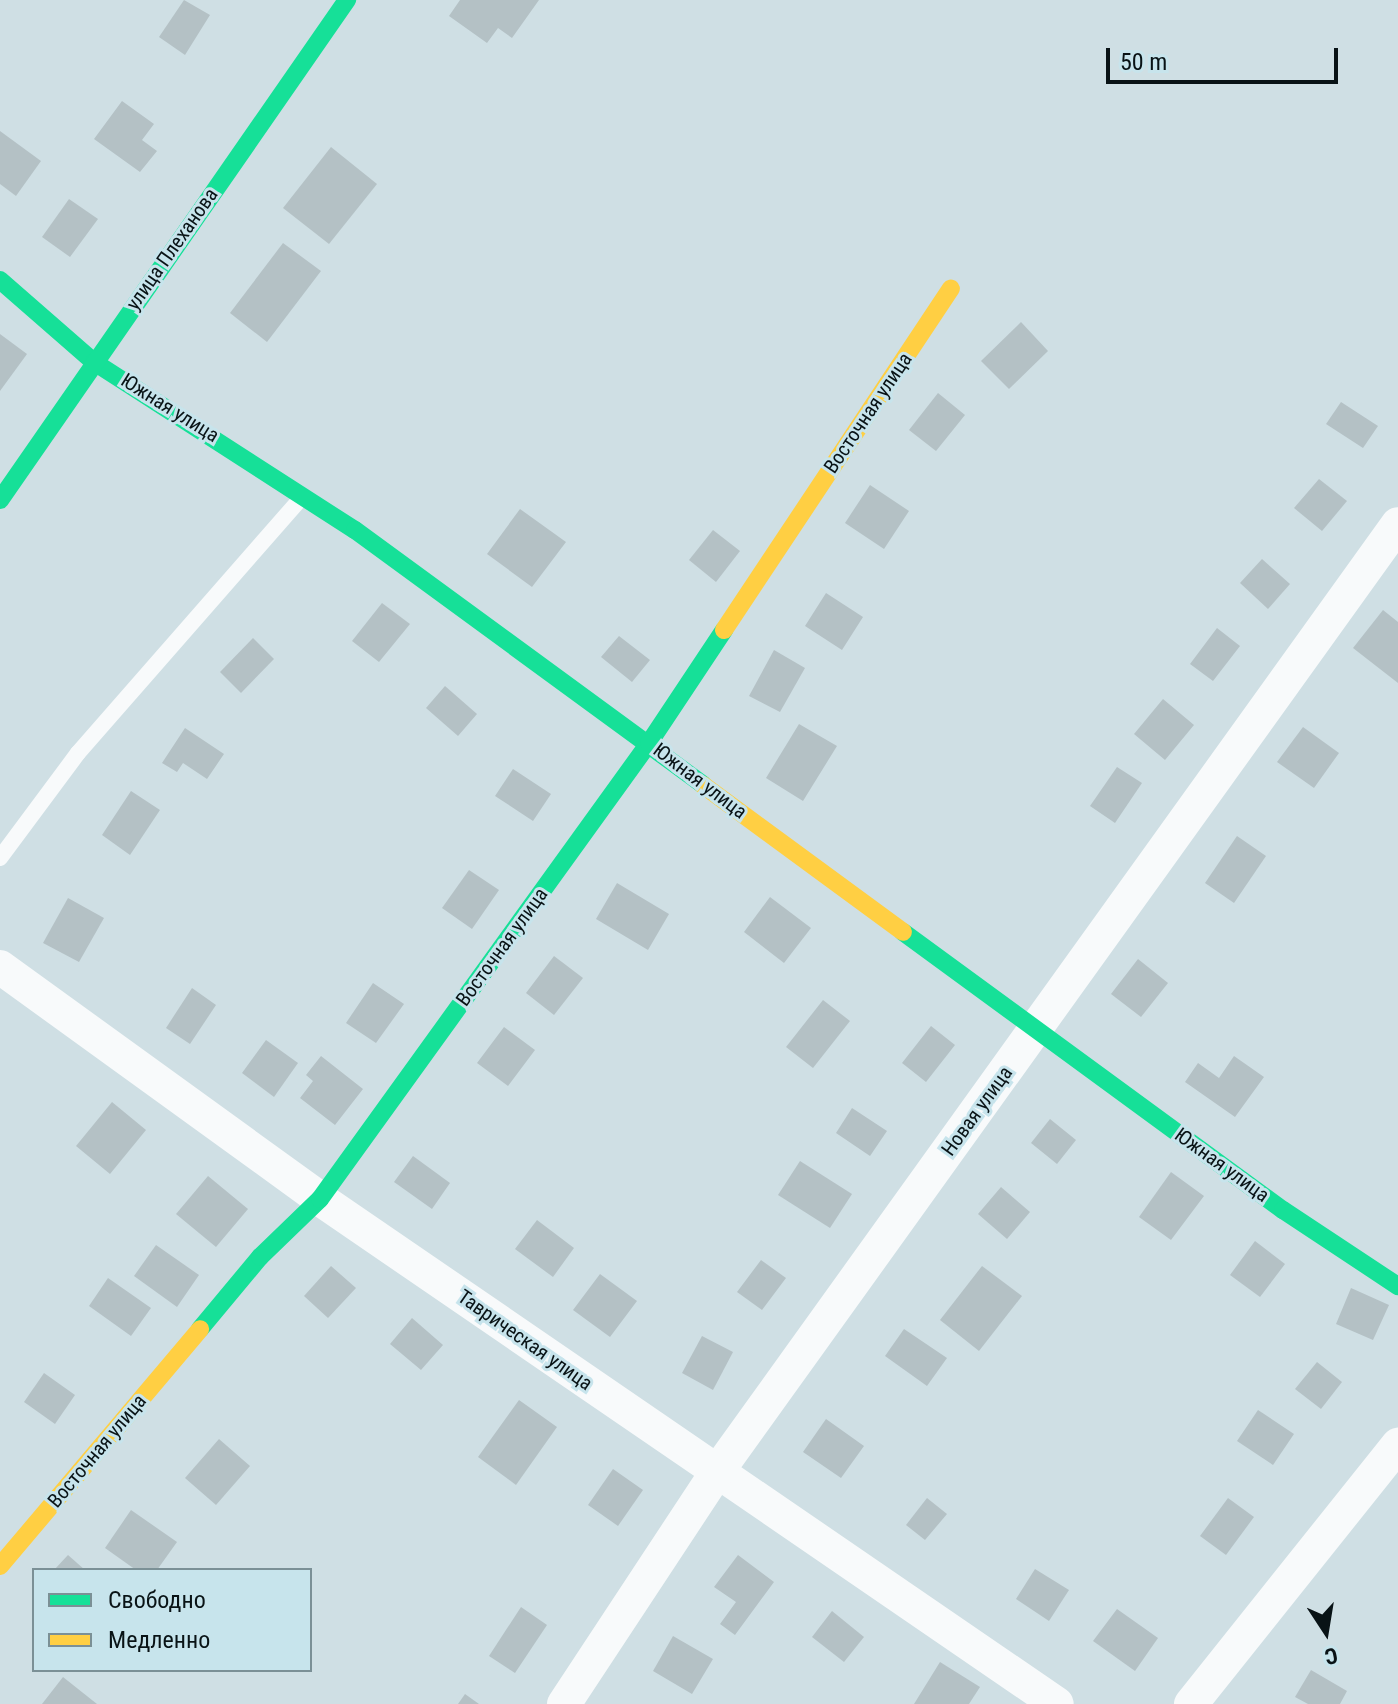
<!DOCTYPE html>
<html>
<head>
<meta charset="utf-8">
<style>
  body { margin:0 }
  #map { position:relative; width:1398px; height:1704px; overflow:hidden; background:#cfdfe4; font-family:"Roboto Condensed",sans-serif }
  div>[style] { position:absolute }
  .building>* { inset:0; background:#b4c1c5 }
  .lane>* { height:16px; margin:-8px; padding:0 8px; transform-origin:8px; border-radius:8px; background:#f8fafb }
  .street>* { height:34px; margin:-17px; padding:0 17px; transform-origin:17px; border-radius:17px; background:#f8fafb }
  .fast>* { height:18px; margin:-9px; padding:0 9px; transform-origin:9px; border-radius:9px; background:#16e098 }
  .slow>* { height:18px; margin:-9px; padding:0 9px; transform-origin:9px; border-radius:9px; background:#ffcf43 }
  span { translate:-50% -50%; white-space:nowrap; text-align:center; line-height:1.15; -webkit-text-stroke:6px #c7e4ec; paint-order:stroke }
  .street-label { font-size:20px; color:#091316 }
  .legend { position:absolute; left:32px; top:1568px; width:280px; height:104px; box-sizing:border-box; background:#c7e4ec; border:2px solid #7b9096; margin:0; padding:10px 14px; list-style:none; font-size:24px; color:#091316 }
  .legend li { display:flex; align-items:center; gap:16px; height:40px }
  .legend b { width:40px; border:2px solid #7b9096 }
  .north { position:absolute; left:1286px; top:1592px; width:80px; height:80px; -webkit-text-stroke:6px #c7e4ec; paint-order:stroke; rotate:168deg; font-size:22px; font-weight:700; line-height:32px; text-align:center; color:#091316 }
  .north::after { content:''; display:block; margin:auto; width:28px; height:36px; background:#091316; clip-path:polygon(50% 0,100% 100%,50% 72%,0 100%) }
  .scale { position:absolute; left:1106px; top:48px; width:232px; height:36px; box-sizing:border-box; border:4px solid #091316; border-top:0; padding-left:10px; font-size:24px; line-height:28px; white-space:nowrap; color:#091316; -webkit-text-stroke:6px #c7e4ec; paint-order:stroke }
</style>
</head>
<body>
<div id="map">
  <div class="building">
    <div style="clip-path:polygon(184px 0,210px 15px,185px 55px,159px 37px)"></div>
    <div style="clip-path:polygon(460px 0,539px 0,512px 38px,498px 28px,487px 43px,449px 16px)"></div>
    <div style="clip-path:polygon(122px 101px,154px 124px,142px 140px,157px 151px,140px 172px,94px 139px)"></div>
    <div style="clip-path:polygon(0 131px,41px 161px,16px 196px,0 184px)"></div>
    <div style="clip-path:polygon(331px 147px,377px 184px,329px 244px,283px 208px)"></div>
    <div style="clip-path:polygon(69px 199px,98px 219px,70px 257px,42px 237px)"></div>
    <div style="clip-path:polygon(283px 243px,321px 271px,267px 342px,230px 313px)"></div>
    <div style="clip-path:polygon(1021px 322px,1048px 351px,1009px 389px,981px 361px)"></div>
    <div style="clip-path:polygon(0 334px,27px 354px,0 391px)"></div>
    <div style="clip-path:polygon(938px 393px,965px 415px,936px 451px,909px 430px)"></div>
    <div style="clip-path:polygon(1341px 402px,1378px 426px,1363px 448px,1326px 424px)"></div>
    <div style="clip-path:polygon(1319px 479px,1347px 501px,1322px 531px,1294px 508px)"></div>
    <div style="clip-path:polygon(870px 485px,909px 511px,884px 549px,845px 523px)"></div>
    <div style="clip-path:polygon(520px 509px,566px 542px,532px 587px,487px 554px)"></div>
    <div style="clip-path:polygon(713px 530px,740px 551px,716px 582px,689px 560px)"></div>
    <div style="clip-path:polygon(1262px 559px,1290px 584px,1268px 609px,1240px 583px)"></div>
    <div style="clip-path:polygon(826px 593px,863px 617px,842px 650px,805px 626px)"></div>
    <div style="clip-path:polygon(382px 603px,410px 624px,379px 662px,352px 641px)"></div>
    <div style="clip-path:polygon(1383px 610px,1398px 622px,1398px 683px,1353px 648px)"></div>
    <div style="clip-path:polygon(1217px 628px,1240px 646px,1213px 681px,1190px 664px)"></div>
    <div style="clip-path:polygon(619px 636px,650px 660px,632px 682px,601px 657px)"></div>
    <div style="clip-path:polygon(253px 638px,274px 659px,241px 693px,220px 672px)"></div>
    <div style="clip-path:polygon(774px 650px,805px 668px,780px 712px,749px 696px)"></div>
    <div style="clip-path:polygon(445px 686px,477px 714px,458px 736px,426px 708px)"></div>
    <div style="clip-path:polygon(1163px 699px,1194px 725px,1165px 760px,1134px 734px)"></div>
    <div style="clip-path:polygon(799px 724px,837px 746px,803px 801px,766px 778px)"></div>
    <div style="clip-path:polygon(1303px 727px,1339px 753px,1314px 788px,1277px 762px)"></div>
    <div style="clip-path:polygon(185px 728px,224px 754px,207px 779px,183px 763px,177px 772px,162px 763px)"></div>
    <div style="clip-path:polygon(1117px 767px,1142px 783px,1115px 823px,1090px 806px)"></div>
    <div style="clip-path:polygon(513px 769px,551px 794px,533px 821px,495px 796px)"></div>
    <div style="clip-path:polygon(131px 791px,160px 810px,130px 855px,102px 835px)"></div>
    <div style="clip-path:polygon(1237px 836px,1266px 856px,1234px 903px,1205px 883px)"></div>
    <div style="clip-path:polygon(469px 870px,499px 890px,472px 929px,442px 908px)"></div>
    <div style="clip-path:polygon(617px 883px,669px 914px,648px 950px,596px 919px)"></div>
    <div style="clip-path:polygon(770px 897px,811px 928px,784px 963px,744px 932px)"></div>
    <div style="clip-path:polygon(68px 898px,104px 918px,79px 962px,43px 943px)"></div>
    <div style="clip-path:polygon(554px 956px,583px 978px,554px 1015px,526px 993px)"></div>
    <div style="clip-path:polygon(1138px 959px,1168px 983px,1141px 1017px,1111px 994px)"></div>
    <div style="clip-path:polygon(373px 983px,404px 1004px,376px 1043px,346px 1023px)"></div>
    <div style="clip-path:polygon(192px 988px,216px 1005px,190px 1044px,166px 1028px)"></div>
    <div style="clip-path:polygon(823px 1000px,850px 1021px,813px 1068px,786px 1047px)"></div>
    <div style="clip-path:polygon(931px 1026px,955px 1045px,926px 1082px,902px 1063px)"></div>
    <div style="clip-path:polygon(504px 1027px,535px 1050px,508px 1086px,477px 1063px)"></div>
    <div style="clip-path:polygon(266px 1040px,298px 1063px,274px 1097px,242px 1073px)"></div>
    <div style="clip-path:polygon(321px 1056px,363px 1089px,335px 1125px,300px 1098px,313px 1081px,306px 1075px)"></div>
    <div style="clip-path:polygon(1234px 1056px,1264px 1077px,1235px 1117px,1185px 1082px,1198px 1063px,1219px 1078px)"></div>
    <div style="clip-path:polygon(112px 1102px,146px 1130px,110px 1174px,76px 1146px)"></div>
    <div style="clip-path:polygon(852px 1108px,887px 1131px,870px 1156px,836px 1133px)"></div>
    <div style="clip-path:polygon(1050px 1119px,1076px 1140px,1057px 1164px,1031px 1143px)"></div>
    <div style="clip-path:polygon(413px 1156px,450px 1183px,432px 1209px,394px 1182px)"></div>
    <div style="clip-path:polygon(800px 1161px,852px 1194px,830px 1228px,778px 1195px)"></div>
    <div style="clip-path:polygon(1171px 1172px,1204px 1196px,1171px 1240px,1139px 1217px)"></div>
    <div style="clip-path:polygon(208px 1176px,248px 1209px,216px 1247px,176px 1214px)"></div>
    <div style="clip-path:polygon(1001px 1187px,1030px 1212px,1007px 1239px,978px 1214px)"></div>
    <div style="clip-path:polygon(537px 1220px,574px 1248px,553px 1277px,515px 1249px)"></div>
    <div style="clip-path:polygon(1255px 1241px,1285px 1264px,1260px 1297px,1230px 1275px)"></div>
    <div style="clip-path:polygon(156px 1245px,199px 1275px,177px 1307px,134px 1276px)"></div>
    <div style="clip-path:polygon(761px 1260px,786px 1278px,762px 1310px,737px 1292px)"></div>
    <div style="clip-path:polygon(331px 1266px,356px 1288px,328px 1318px,304px 1296px)"></div>
    <div style="clip-path:polygon(982px 1266px,1022px 1296px,979px 1351px,940px 1320px)"></div>
    <div style="clip-path:polygon(600px 1274px,637px 1301px,610px 1337px,573px 1310px)"></div>
    <div style="clip-path:polygon(108px 1278px,151px 1308px,131px 1336px,89px 1306px)"></div>
    <div style="clip-path:polygon(1351px 1288px,1389px 1305px,1373px 1340px,1336px 1324px)"></div>
    <div style="clip-path:polygon(412px 1318px,443px 1345px,421px 1370px,390px 1344px)"></div>
    <div style="clip-path:polygon(904px 1329px,947px 1358px,927px 1386px,885px 1356px)"></div>
    <div style="clip-path:polygon(702px 1336px,733px 1352px,713px 1390px,682px 1373px)"></div>
    <div style="clip-path:polygon(1317px 1362px,1342px 1382px,1321px 1409px,1295px 1389px)"></div>
    <div style="clip-path:polygon(44px 1373px,75px 1395px,55px 1424px,24px 1402px)"></div>
    <div style="clip-path:polygon(519px 1400px,557px 1427px,516px 1485px,478px 1457px)"></div>
    <div style="clip-path:polygon(1258px 1410px,1294px 1434px,1273px 1465px,1237px 1441px)"></div>
    <div style="clip-path:polygon(826px 1419px,864px 1446px,841px 1478px,803px 1452px)"></div>
    <div style="clip-path:polygon(219px 1439px,250px 1466px,216px 1505px,185px 1478px)"></div>
    <div style="clip-path:polygon(613px 1469px,643px 1490px,618px 1526px,588px 1505px)"></div>
    <div style="clip-path:polygon(927px 1498px,947px 1514px,925px 1540px,906px 1525px)"></div>
    <div style="clip-path:polygon(1228px 1498px,1254px 1517px,1226px 1555px,1200px 1536px)"></div>
    <div style="clip-path:polygon(131px 1510px,177px 1542px,157px 1570px,136px 1570px,105px 1548px)"></div>
    <div style="clip-path:polygon(68px 1555px,85px 1570px,54px 1570px)"></div>
    <div style="clip-path:polygon(738px 1555px,774px 1582px,735px 1635px,720px 1624px,736px 1602px,714px 1587px)"></div>
    <div style="clip-path:polygon(1035px 1569px,1069px 1590px,1049px 1621px,1016px 1599px)"></div>
    <div style="clip-path:polygon(521px 1607px,547px 1625px,515px 1673px,489px 1656px)"></div>
    <div style="clip-path:polygon(1117px 1609px,1158px 1638px,1135px 1671px,1093px 1641px)"></div>
    <div style="clip-path:polygon(832px 1611px,864px 1637px,844px 1662px,812px 1637px)"></div>
    <div style="clip-path:polygon(673px 1636px,713px 1659px,692px 1694px,653px 1671px)"></div>
    <div style="clip-path:polygon(940px 1662px,980px 1687px,969px 1704px,914px 1704px)"></div>
    <div style="clip-path:polygon(1311px 1670px,1347px 1691px,1340px 1704px,1308px 1704px,1295px 1697px)"></div>
    <div style="clip-path:polygon(63px 1677px,97px 1704px,42px 1704px)"></div>
    <div style="clip-path:polygon(465px 1694px,479px 1704px,458px 1704px)"></div>
  </div>
  <div class="lane">
    <div style="left:0;top:858px;width:131px;rotate:-53.4deg"></div>
    <div style="left:78px;top:753px;width:337px;rotate:-48.8deg"></div>
  </div>
  <div class="street">
    <div style="left:0;top:967px;width:395px;rotate:35.9deg"></div>
    <div style="left:320px;top:1199px;width:893px;rotate:34.42deg"></div>
    <div style="left:564px;top:1704px;width:278px;rotate:-56.6deg"></div>
    <div style="left:717px;top:1472px;width:1167px;rotate:-54.31deg"></div>
    <div style="left:1191px;top:1704px;width:332px;rotate:-51.4deg"></div>
  </div>
  <div class="fast">
    <div style="left:0;top:280px;width:125px;rotate:41.1deg"></div>
    <div style="left:94px;top:362px;width:310px;rotate:32.8deg"></div>
    <div style="left:355px;top:530px;width:431px;rotate:36.2deg"></div>
    <div style="left:0;top:500px;width:609px;rotate:-55.24deg"></div>
    <div style="left:903px;top:932px;width:471px;rotate:36.2deg"></div>
    <div style="left:1283px;top:1210px;width:138px;rotate:33.5deg"></div>
    <div style="left:200px;top:1329px;width:94px;rotate:-50.2deg"></div>
    <div style="left:260px;top:1257px;width:83px;rotate:-44deg"></div>
    <div style="left:320px;top:1199px;width:562px;rotate:-54.19deg"></div>
    <div style="left:649px;top:743px;width:136px;rotate:-56.4deg"></div>
  </div>
  <div class="slow">
    <div style="left:724px;top:630px;width:410px;rotate:-56.4deg"></div>
    <div style="left:703px;top:785px;width:248px;rotate:36.3deg"></div>
    <div style="left:0;top:1566px;width:310px;rotate:-49.8deg"></div>
  </div>
  <div class="street-label">
    <span style="left:172px;top:249px;rotate:-55deg">улица Плеханова</span>
    <span style="left:170px;top:408px;rotate:32deg">Южная улица</span>
    <span style="left:868px;top:413px;rotate:-56deg">Восточная улица</span>
    <span style="left:700px;top:781px;rotate:37deg">Южная улица</span>
    <span style="left:502px;top:947px;rotate:-54deg">Восточная улица</span>
    <span style="left:977px;top:1111px;rotate:-54deg">Новая улица</span>
    <span style="left:1222px;top:1165px;rotate:36deg">Южная улица</span>
    <span style="left:525px;top:1340px;rotate:35deg">Таврическая улица</span>
    <span style="left:97px;top:1451px;rotate:-50deg">Восточная улица</span>
  </div>
  <ul class="legend">
  <li><b style="height:10px;background:#16e098"></b>Свободно</li>
  <li><b style="height:10px;background:#ffcf43"></b>Медленно</li>
  </ul>
  <div class="north">С</div>
  <div class="scale">50 m</div>
</div>
</body>
</html>
